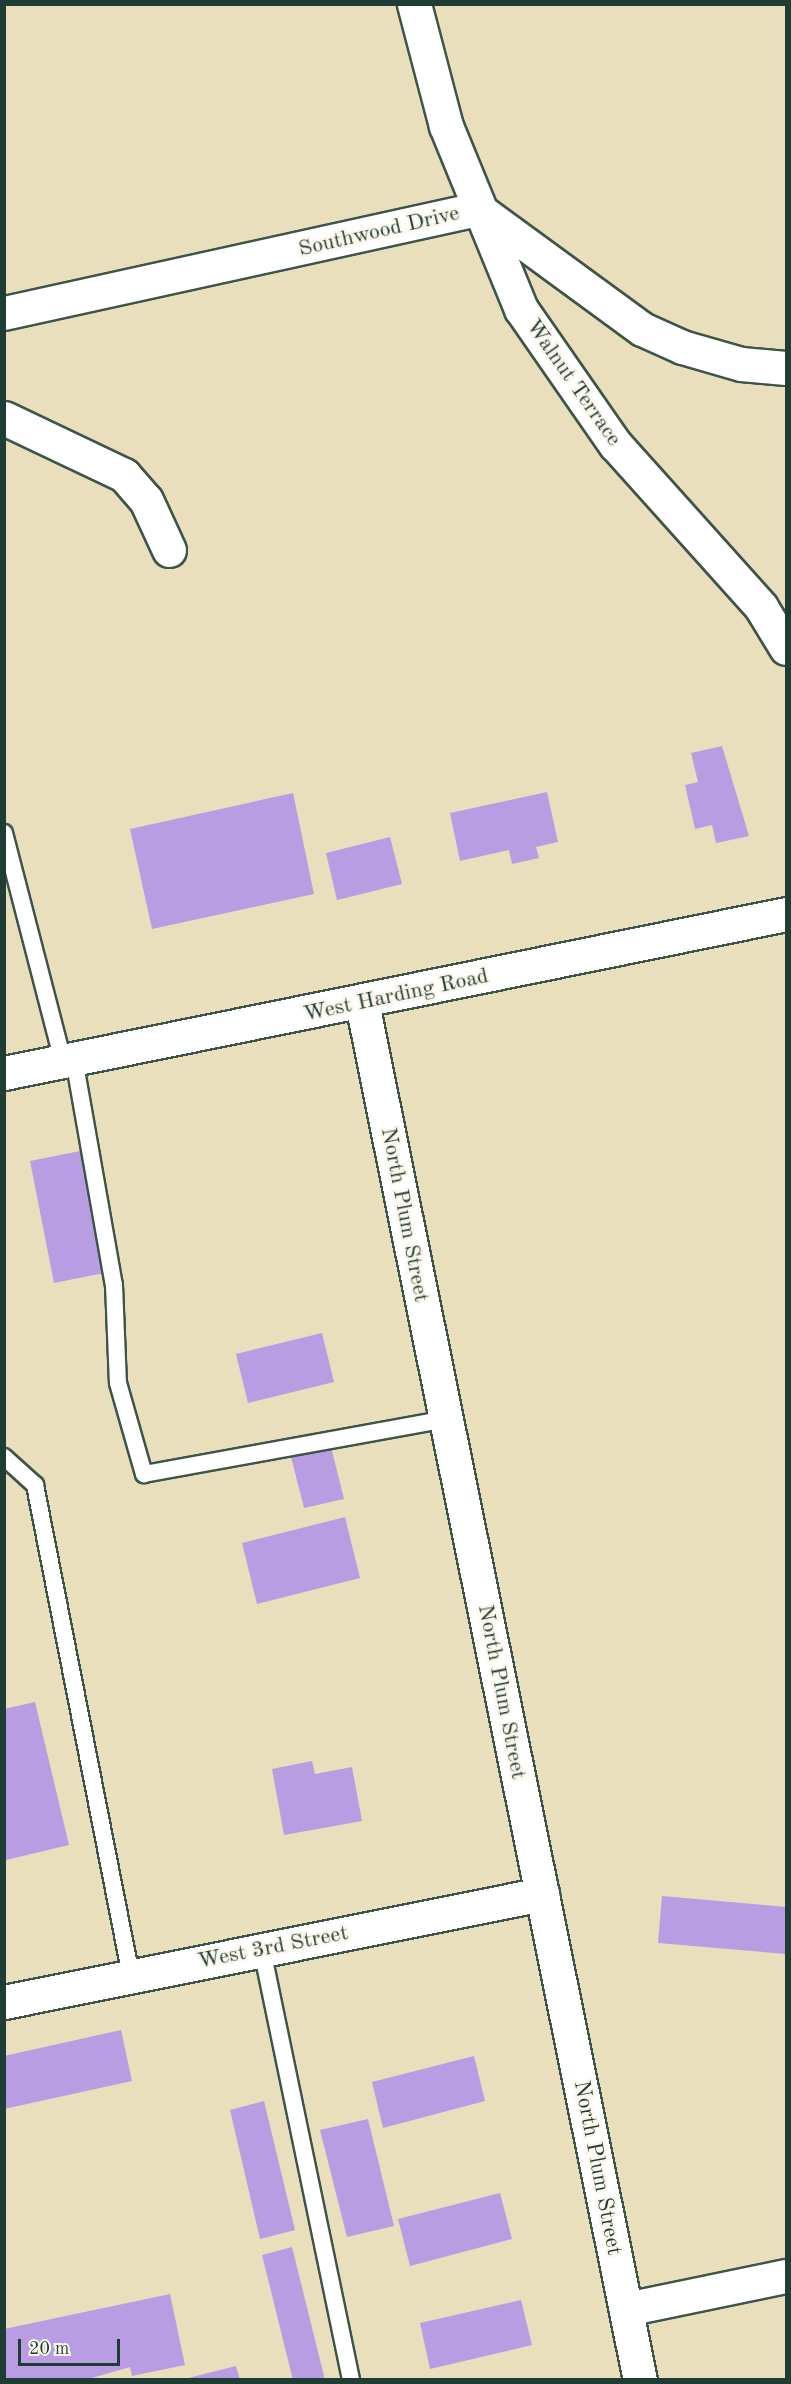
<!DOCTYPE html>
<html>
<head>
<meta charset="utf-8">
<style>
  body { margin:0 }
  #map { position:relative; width:791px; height:2384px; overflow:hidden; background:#e9dfbc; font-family:"Old Standard TT",serif }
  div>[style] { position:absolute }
  .building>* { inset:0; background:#b89de2 }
  .roads { filter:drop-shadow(2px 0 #3d5548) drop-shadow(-2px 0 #3d5548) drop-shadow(0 2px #3d5548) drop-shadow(0 -2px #3d5548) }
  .lane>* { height:16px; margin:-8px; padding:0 8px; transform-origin:8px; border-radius:8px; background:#fff }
  .street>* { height:33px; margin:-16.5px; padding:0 16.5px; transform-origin:16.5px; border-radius:16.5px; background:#fff }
  .secondary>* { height:33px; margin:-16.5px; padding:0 16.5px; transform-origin:16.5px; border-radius:16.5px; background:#fff }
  span { translate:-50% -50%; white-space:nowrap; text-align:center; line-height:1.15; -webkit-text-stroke:5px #fbf7ec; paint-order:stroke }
  .street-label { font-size:22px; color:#1f3d34 }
  .frame { position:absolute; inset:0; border:6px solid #1f3d34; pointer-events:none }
  .scale { position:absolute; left:18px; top:2339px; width:102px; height:27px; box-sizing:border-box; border:3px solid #1f3d34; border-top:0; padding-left:8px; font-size:18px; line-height:21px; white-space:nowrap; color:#1f3d34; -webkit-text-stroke:4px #fbf7ec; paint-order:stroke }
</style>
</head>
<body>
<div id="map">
  <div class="building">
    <div style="clip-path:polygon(722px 746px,749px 836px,716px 843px,712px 825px,695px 829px,685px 785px,698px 782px,691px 753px)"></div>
    <div style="clip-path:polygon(547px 792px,558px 842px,536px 847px,539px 858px,512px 864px,509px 850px,460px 861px,450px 813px)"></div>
    <div style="clip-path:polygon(293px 793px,314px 894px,152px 929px,130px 829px)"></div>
    <div style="clip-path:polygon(390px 837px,402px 884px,337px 900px,326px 853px)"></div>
    <div style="clip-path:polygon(85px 1150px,109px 1272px,54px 1283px,30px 1161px)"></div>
    <div style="clip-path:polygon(322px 1333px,334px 1382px,248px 1403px,236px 1354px)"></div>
    <div style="clip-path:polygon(330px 1443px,344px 1499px,304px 1508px,290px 1453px)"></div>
    <div style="clip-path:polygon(345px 1517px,360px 1578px,257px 1604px,242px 1543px)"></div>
    <div style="clip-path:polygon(35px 1702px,69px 1845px,6px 1860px,4px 1709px)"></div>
    <div style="clip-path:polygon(312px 1761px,315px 1774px,352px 1767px,362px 1821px,284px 1835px,272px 1769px)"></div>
    <div style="clip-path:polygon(662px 1896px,786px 1907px,786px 1954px,658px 1943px)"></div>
    <div style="clip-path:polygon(121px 2030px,132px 2081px,4px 2109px,4px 2056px)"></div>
    <div style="clip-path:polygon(474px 2056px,485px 2101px,383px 2128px,372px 2082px)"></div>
    <div style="clip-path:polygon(264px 2101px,295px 2230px,260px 2239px,230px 2110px)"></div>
    <div style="clip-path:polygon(368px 2119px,394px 2226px,347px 2237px,320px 2130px)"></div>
    <div style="clip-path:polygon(500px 2193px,512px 2239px,410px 2266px,398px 2219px)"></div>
    <div style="clip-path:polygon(292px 2247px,325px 2380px,293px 2380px,262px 2255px)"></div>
    <div style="clip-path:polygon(170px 2294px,185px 2365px,132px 2376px,130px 2367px,85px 2380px,4px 2380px,4px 2329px)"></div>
    <div style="clip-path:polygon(521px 2300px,532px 2345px,430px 2369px,420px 2323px)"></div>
    <div style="clip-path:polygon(236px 2366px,240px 2380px,184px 2380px,184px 2379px)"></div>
  </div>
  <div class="roads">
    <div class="lane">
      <div style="left:4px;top:833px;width:236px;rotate:75.5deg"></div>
      <div style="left:74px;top:1059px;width:230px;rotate:80deg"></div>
      <div style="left:114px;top:1285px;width:98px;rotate:87.7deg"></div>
      <div style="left:118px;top:1383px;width:95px;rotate:74.1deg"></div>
      <div style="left:144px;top:1474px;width:307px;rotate:-10.3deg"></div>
      <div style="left:4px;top:1457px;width:42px;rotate:42.1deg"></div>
      <div style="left:35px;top:1485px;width:500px;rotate:78.94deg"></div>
      <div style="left:262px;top:1950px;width:439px;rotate:78.3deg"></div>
    </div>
    <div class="street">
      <div style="left:414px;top:4px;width:126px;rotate:75.3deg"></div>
      <div style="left:446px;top:126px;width:198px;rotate:67.7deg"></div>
      <div style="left:521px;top:309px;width:165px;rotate:55.2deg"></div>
      <div style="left:615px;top:444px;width:219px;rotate:48.1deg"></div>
      <div style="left:761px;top:607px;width:48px;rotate:58.6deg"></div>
      <div style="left:4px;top:313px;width:485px;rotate:-12.4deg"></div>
      <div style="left:478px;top:209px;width:203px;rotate:36.2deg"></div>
      <div style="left:642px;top:329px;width:44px;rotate:24.2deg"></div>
      <div style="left:682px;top:347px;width:61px;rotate:16.1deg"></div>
      <div style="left:741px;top:364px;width:45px;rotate:5.1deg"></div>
      <div style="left:4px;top:418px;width:133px;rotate:25.4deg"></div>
      <div style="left:124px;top:475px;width:33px;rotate:49deg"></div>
      <div style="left:146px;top:500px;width:55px;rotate:65.3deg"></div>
      <div style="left:362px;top:1003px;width:1405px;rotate:78.59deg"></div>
      <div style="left:4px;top:2002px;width:549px;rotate:-11.35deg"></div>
      <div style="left:626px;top:2309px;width:163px;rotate:-11.7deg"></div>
    </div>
    <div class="secondary">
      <div style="left:4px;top:1073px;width:798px;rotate:-11.49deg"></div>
    </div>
  </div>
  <div class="street-label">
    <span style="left:379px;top:232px;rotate:-13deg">Southwood Drive</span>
    <span style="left:573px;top:383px;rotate:55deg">Walnut Terrace</span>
    <span style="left:396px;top:996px;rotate:-12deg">West Harding Road</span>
    <span style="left:404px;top:1215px;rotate:79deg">North Plum Street</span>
    <span style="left:501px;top:1692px;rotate:79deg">North Plum Street</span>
    <span style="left:273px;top:1948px;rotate:-11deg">West 3rd Street</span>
    <span style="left:597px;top:2168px;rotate:79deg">North Plum Street</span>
  </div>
  <div class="frame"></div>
  <div class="scale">20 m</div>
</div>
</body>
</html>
